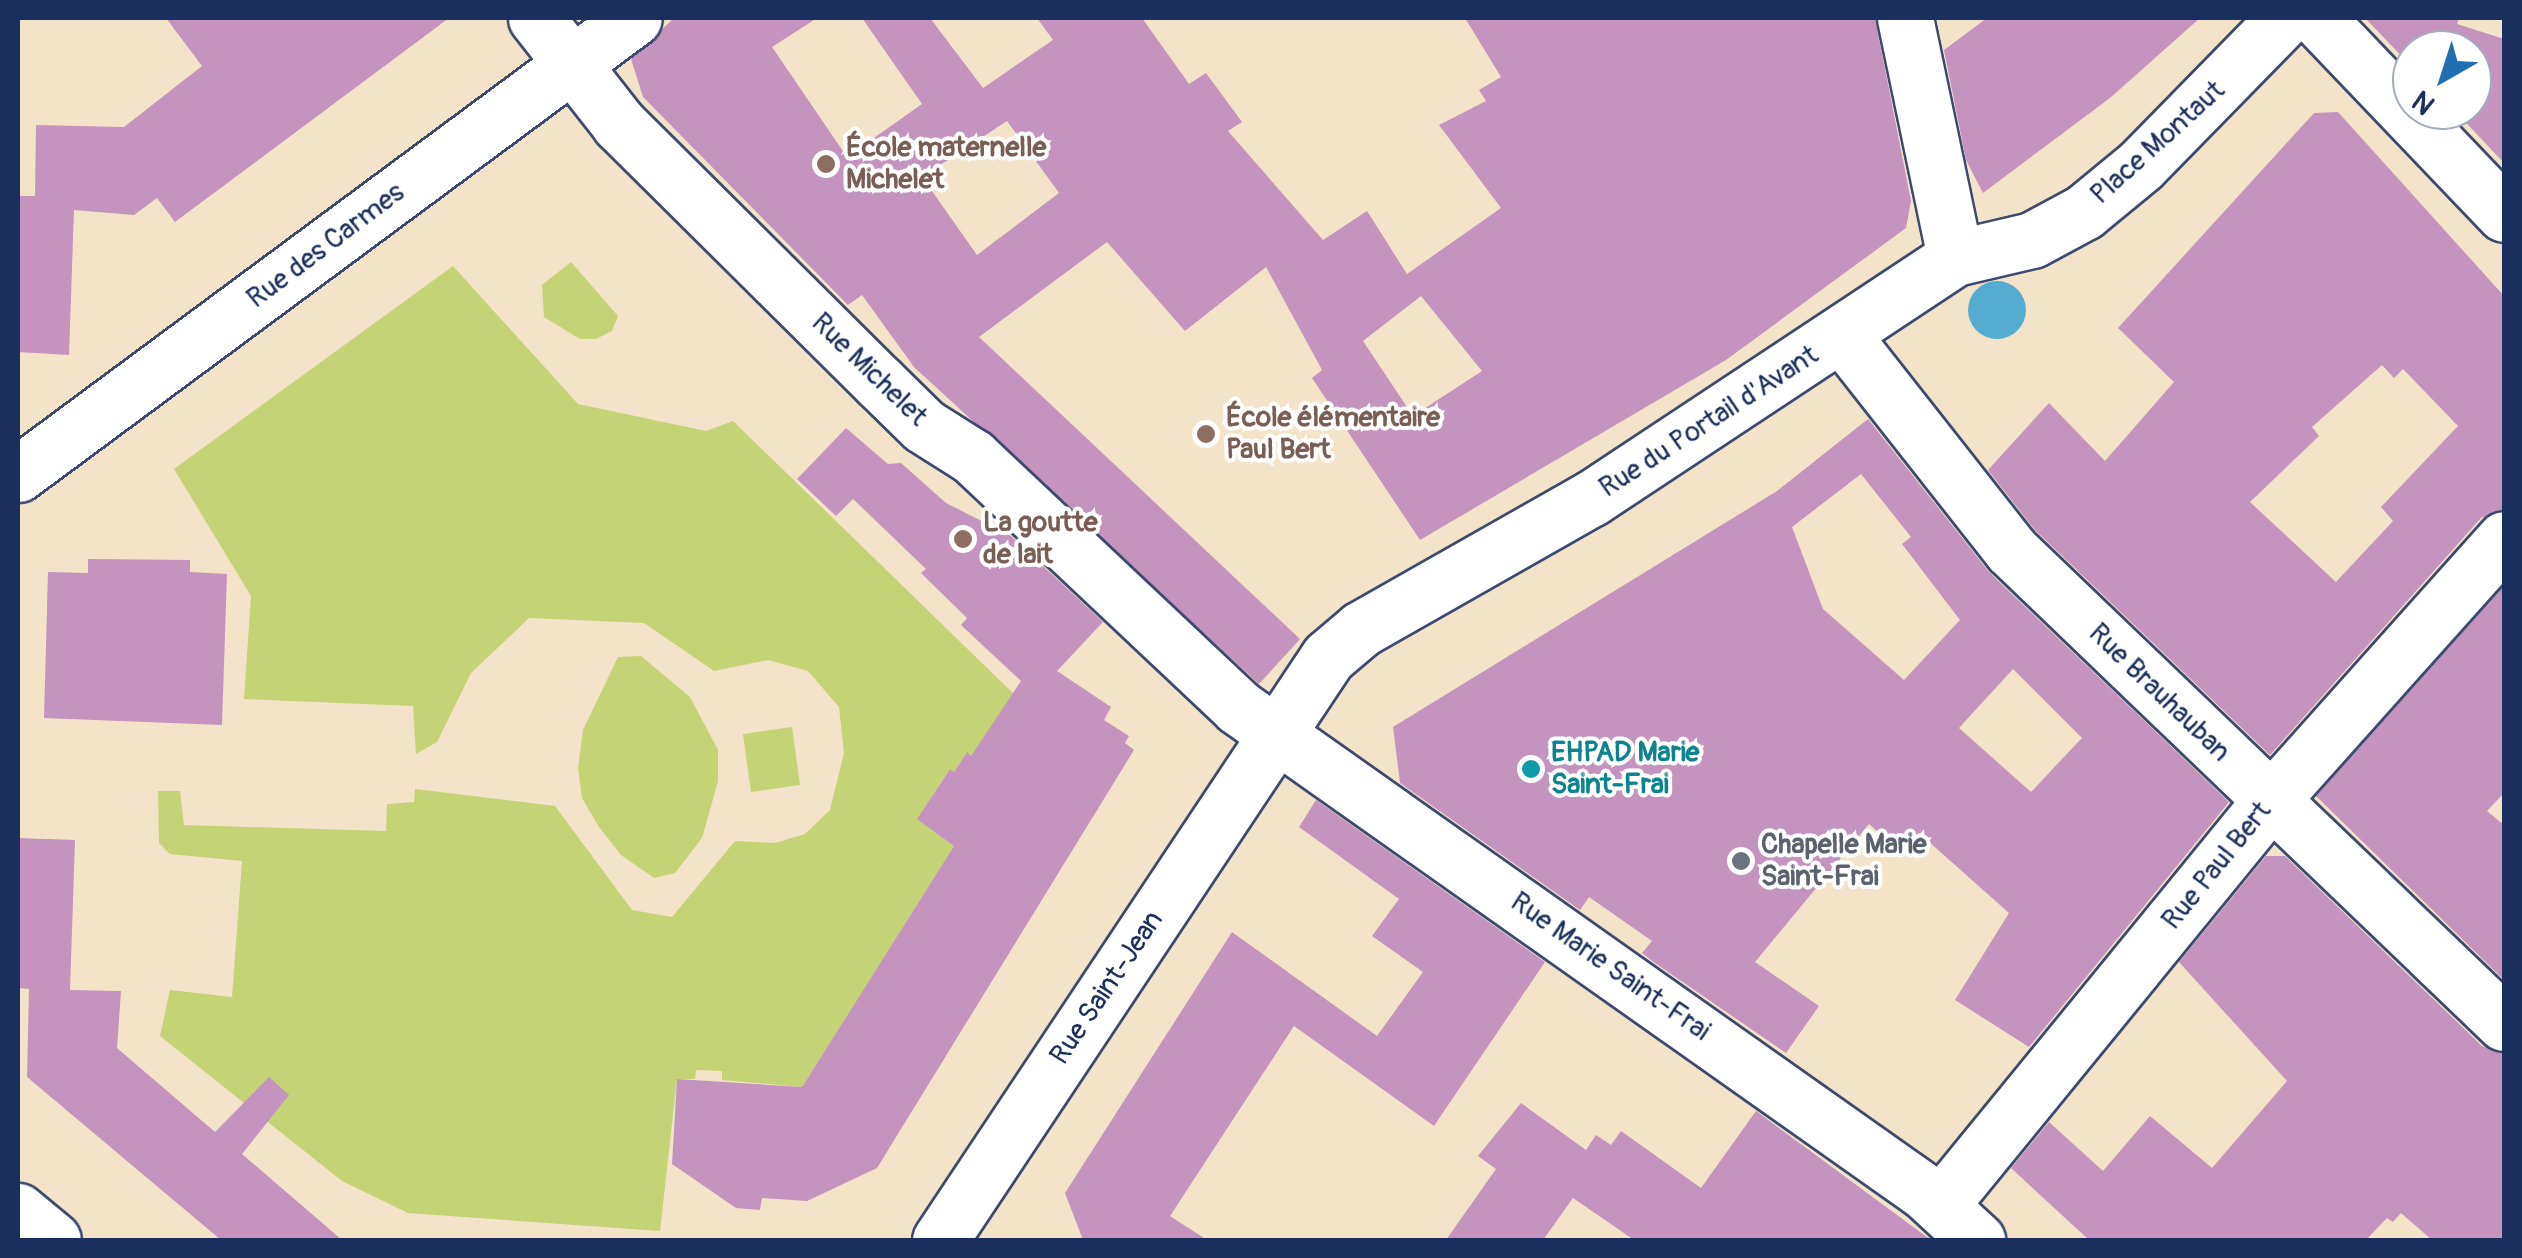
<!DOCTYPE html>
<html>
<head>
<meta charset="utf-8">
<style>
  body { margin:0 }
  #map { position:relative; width:2522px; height:1258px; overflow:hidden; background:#f3e3c8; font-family:Pangolin,sans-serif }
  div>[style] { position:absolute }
  .green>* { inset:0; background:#c4d376 }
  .water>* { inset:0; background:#54add1 }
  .round { border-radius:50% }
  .building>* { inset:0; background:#c494be }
  .roads { filter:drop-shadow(2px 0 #3b4a6e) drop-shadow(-2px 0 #3b4a6e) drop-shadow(0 2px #3b4a6e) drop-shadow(0 -2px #3b4a6e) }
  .minor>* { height:55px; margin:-27.5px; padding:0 27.5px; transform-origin:27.5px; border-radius:27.5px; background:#fff }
  .major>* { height:55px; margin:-27.5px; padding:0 27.5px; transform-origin:27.5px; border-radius:27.5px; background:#fff }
  .dots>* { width:28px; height:28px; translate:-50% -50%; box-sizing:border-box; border:5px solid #fff; border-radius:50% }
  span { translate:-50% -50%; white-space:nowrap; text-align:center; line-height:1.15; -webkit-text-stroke:8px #fff; paint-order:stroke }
  .street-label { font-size:28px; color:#1b2f5e }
  .education-label { font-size:28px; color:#785e54; font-weight:700 }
  .left { translate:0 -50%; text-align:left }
  .culture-label { font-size:28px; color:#0d838f; font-weight:700 }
  .worship-label { font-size:28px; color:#5b616d; font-weight:700 }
  .frame { position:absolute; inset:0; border:20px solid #1b2f5e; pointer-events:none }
  .north { position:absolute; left:2392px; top:30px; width:100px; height:100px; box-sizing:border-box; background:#fff; border:2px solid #a4acbf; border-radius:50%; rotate:219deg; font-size:28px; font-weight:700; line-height:40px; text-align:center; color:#1b2f5e }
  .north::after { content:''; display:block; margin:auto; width:35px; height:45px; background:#1f6fb2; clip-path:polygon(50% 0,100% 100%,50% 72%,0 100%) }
</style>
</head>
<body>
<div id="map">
  <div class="green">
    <div style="clip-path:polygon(571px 262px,618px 316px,612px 331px,596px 339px,580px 339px,544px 317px,542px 285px)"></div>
    <div style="clip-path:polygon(453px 266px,578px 404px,706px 431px,733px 421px,1019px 699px,971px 756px,966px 753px,954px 772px,949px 770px,918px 818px,954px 846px,802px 1087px,722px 1080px,722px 1071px,696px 1070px,695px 1079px,677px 1079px,660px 1231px,408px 1213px,342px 1181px,160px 1036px,170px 990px,232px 997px,242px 861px,170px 854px,159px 843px,158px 791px,180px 791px,184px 825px,386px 831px,387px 804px,414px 802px,415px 789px,555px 806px,632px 910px,672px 917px,735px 841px,775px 843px,805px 834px,830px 810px,844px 753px,839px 707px,808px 671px,768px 660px,714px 671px,644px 623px,529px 618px,471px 673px,437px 742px,416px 754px,413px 706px,244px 699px,251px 596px,174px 469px)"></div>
    <div style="clip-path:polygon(641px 656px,690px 697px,718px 750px,718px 781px,702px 838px,675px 873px,654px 878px,621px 855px,599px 827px,582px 798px,578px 768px,583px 730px,618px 657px)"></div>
    <div style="clip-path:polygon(792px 727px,800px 785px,751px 792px,743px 734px)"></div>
  </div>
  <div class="water">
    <div class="round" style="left:1968px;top:281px;width:58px;height:58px"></div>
  </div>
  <div class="building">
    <div style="clip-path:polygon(166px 18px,449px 18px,175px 222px,157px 198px,134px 215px,74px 210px,69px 355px,18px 352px,18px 196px,35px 196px,36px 125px,124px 127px,202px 66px)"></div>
    <div style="clip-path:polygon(evenodd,674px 18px,817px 18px,772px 47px,847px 157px,922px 104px,862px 18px,930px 18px,983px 88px,1053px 40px,1037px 18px,1142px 18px,1189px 84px,1206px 73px,1242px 122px,1228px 131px,1323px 240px,1367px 211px,1407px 274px,1501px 208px,1439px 125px,1486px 101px,1479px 90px,1501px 77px,1465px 18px,1875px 18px,1911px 201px,1906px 228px,1726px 360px,1420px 540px,1312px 378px,1322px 370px,1266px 267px,1185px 331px,1107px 242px,979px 337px,1300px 639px,1259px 684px,914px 367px,862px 295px,848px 305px,643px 97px,631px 59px,674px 18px,1007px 121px,1059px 193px,977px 255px,922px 177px,1007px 121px,674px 18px,1421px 296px,1482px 371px,1413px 416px,1363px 341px,1421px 296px)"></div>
    <div style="clip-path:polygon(1987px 18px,2200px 18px,2110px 98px,1983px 193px,1966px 160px,1944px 50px)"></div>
    <div style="clip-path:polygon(2365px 18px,2459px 18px,2457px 24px,2504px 39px,2504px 163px,2454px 110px,2472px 110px,2472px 50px,2412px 50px,2412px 67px)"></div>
    <div style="clip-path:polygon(evenodd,2338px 112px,2504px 296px,2504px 509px,2481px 518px,2270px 755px,2034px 529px,1988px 470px,2049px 403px,2105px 461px,2174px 382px,2118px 328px,2314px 113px,2338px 112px,2382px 365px,2394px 378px,2403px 369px,2458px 426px,2381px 507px,2393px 521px,2336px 582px,2250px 502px,2319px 436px,2312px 427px,2382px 365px)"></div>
    <div style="clip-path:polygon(evenodd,1868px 419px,1989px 572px,2229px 802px,2029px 1047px,1955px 1000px,2009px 913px,1919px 833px,1901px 853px,1869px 824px,1755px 962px,1819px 1006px,1786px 1053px,1652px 961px,1642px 953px,1652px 941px,1589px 897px,1580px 910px,1400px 783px,1393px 727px,1777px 491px,1868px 419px,1861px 474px,1911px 537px,1902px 544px,1960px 620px,1904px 680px,1823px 609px,1792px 527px,1861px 474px,1868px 419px,2013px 669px,2082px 738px,2031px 792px,1959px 728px,2013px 669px)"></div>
    <div style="clip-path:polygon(846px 428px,888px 464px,901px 463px,946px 503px,1011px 536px,1103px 622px,1057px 671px,1111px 707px,1104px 720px,1129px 736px,1125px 743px,1134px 750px,877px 1168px,807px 1201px,762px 1198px,760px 1210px,736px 1208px,672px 1164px,677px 1079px,802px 1087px,954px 846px,917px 819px,950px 769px,954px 772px,967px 752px,971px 756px,1021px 681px,961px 625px,967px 618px,921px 573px,926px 569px,853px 499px,836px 516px,797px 479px)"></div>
    <div style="clip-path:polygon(88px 559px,190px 560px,190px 572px,227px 574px,222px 725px,44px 718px,48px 572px,88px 573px)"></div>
    <div style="clip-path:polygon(2504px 585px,2504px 793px,2487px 811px,2504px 825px,2504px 980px,2316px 796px)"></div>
    <div style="clip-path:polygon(1316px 800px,1545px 962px,1434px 1126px,1294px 1026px,1170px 1216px,1207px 1240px,1083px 1240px,1065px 1193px,1232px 932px,1377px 1036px,1423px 972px,1372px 936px,1399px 899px,1299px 827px)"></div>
    <div style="clip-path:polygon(18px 838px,75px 840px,70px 990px,121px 991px,117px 1048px,215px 1132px,269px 1077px,289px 1095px,242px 1154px,342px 1240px,221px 1240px,27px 1077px,29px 989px,18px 988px)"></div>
    <div style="clip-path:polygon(2266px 856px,2285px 856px,2482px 1046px,2504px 1053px,2504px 1240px,2432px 1240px,2401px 1213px,2393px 1222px,2387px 1218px,2366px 1240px,2089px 1240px,2011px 1168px,2049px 1122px,2103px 1171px,2150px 1116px,2212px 1168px,2287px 1081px,2179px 962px)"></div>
    <div style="clip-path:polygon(1521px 1103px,1586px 1150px,1596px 1135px,1611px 1145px,1621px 1131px,1701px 1188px,1756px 1111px,1931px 1240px,1634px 1240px,1573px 1198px,1543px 1240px,1446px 1240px,1496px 1169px,1478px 1156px)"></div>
  </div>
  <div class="roads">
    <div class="minor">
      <div style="left:536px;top:18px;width:135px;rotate:51.9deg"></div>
      <div style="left:619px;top:124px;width:365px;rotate:44.8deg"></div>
      <div style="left:878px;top:381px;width:64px;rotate:44.4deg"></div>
      <div style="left:924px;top:426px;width:58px;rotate:32.3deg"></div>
      <div style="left:973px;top:457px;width:364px;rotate:43.3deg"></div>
      <div style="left:1238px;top:707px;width:841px;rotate:35.22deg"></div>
      <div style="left:1925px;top:1192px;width:71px;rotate:42.7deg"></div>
      <div style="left:1905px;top:18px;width:245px;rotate:78.2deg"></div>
      <div style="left:1842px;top:335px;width:273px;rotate:51.8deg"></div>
      <div style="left:2011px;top:550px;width:683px;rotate:43.81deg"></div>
      <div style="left:18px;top:474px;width:766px;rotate:-36.51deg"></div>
      <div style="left:1941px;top:1204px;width:522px;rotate:-50.76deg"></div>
      <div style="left:2271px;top:800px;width:350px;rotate:-48.2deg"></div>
      <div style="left:18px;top:1211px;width:45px;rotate:39.6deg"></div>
      <div style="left:940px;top:1240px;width:700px;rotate:-56.36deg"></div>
      <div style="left:1328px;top:657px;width:43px;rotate:-40.3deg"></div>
      <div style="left:1361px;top:629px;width:266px;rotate:-29.6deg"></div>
      <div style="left:1592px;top:498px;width:435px;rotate:-33.5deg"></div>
      <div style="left:1955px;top:258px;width:79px;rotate:-13.2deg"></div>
      <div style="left:2032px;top:240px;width:59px;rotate:-28.3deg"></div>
      <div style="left:2084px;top:212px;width:74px;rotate:-39.5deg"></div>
      <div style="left:2141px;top:165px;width:206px;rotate:-45.6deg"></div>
    </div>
    <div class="major">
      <div style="left:2317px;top:18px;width:271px;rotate:46.3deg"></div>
    </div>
  </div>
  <div class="dots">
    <div style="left:826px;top:164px;background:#8d6e63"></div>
    <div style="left:1206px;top:434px;background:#8d6e63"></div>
    <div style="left:963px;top:539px;background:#8d6e63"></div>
    <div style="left:1531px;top:769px;background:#0f9aa8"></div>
    <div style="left:1741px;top:861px;background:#6b7280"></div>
  </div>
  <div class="street-label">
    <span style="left:2158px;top:143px;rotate:-42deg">Place Montaut</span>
    <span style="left:326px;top:246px;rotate:-37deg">Rue des Carmes</span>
    <span style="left:869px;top:370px;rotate:44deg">Rue Michelet</span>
    <span style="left:1709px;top:422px;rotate:-33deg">Rue du Portail d'Avant</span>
    <span style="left:2159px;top:693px;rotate:44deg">Rue Brauhauban</span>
    <span style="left:2217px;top:866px;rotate:-51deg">Rue Paul Bert</span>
    <span style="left:1610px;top:967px;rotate:35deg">Rue Marie Saint-Frai</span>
    <span style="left:1107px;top:988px;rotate:-56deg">Rue Saint-Jean</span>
  </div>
  <div class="education-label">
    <span class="left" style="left:846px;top:164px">École maternelle<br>Michelet</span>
    <span class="left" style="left:1226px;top:434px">École élémentaire<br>Paul Bert</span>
    <span class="left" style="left:983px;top:539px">La goutte<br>de lait</span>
  </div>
  <div class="culture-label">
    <span class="left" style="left:1551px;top:769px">EHPAD Marie<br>Saint-Frai</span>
  </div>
  <div class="worship-label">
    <span class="left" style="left:1761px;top:861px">Chapelle Marie<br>Saint-Frai</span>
  </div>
  <div class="frame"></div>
  <div class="north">N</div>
</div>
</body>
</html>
